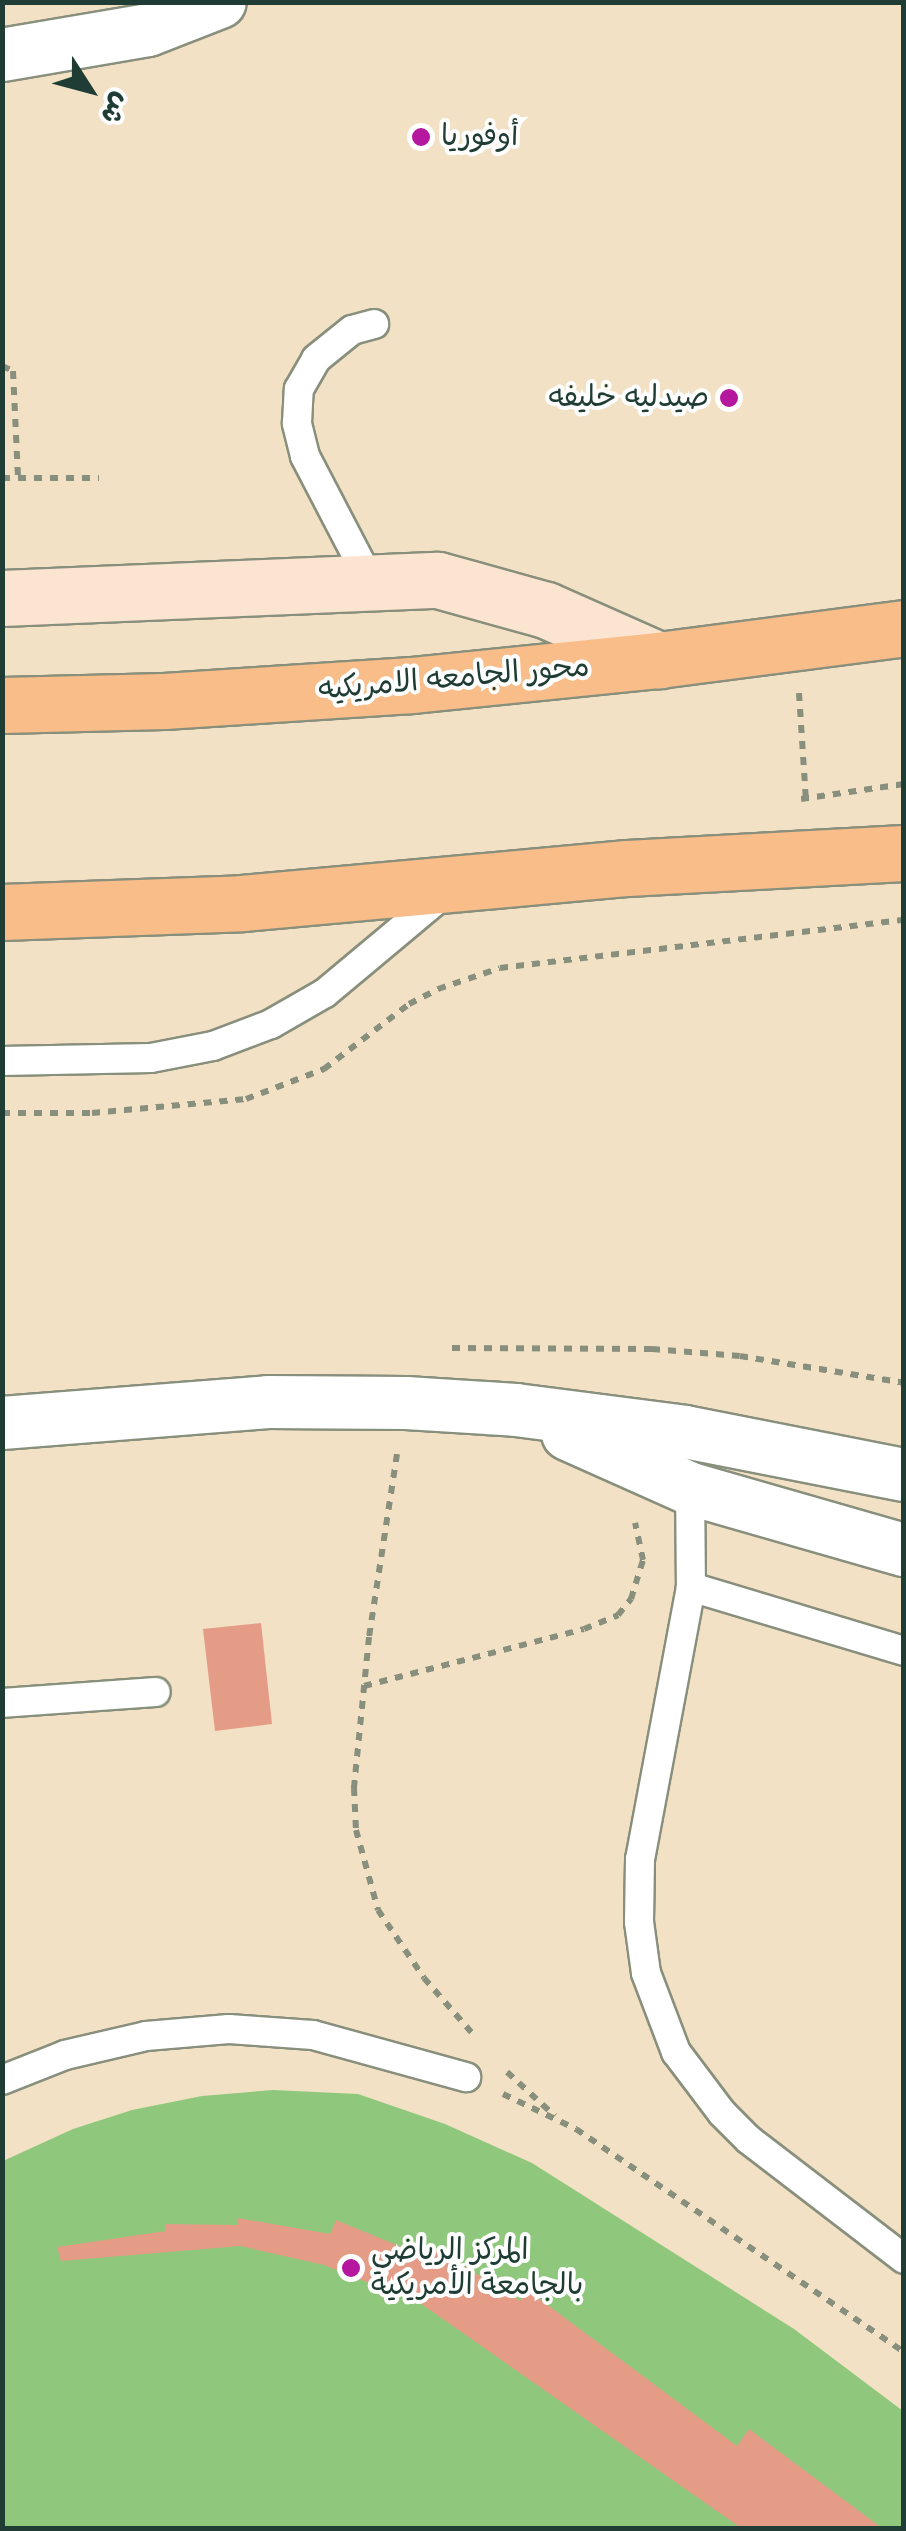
<!DOCTYPE html>
<html>
<head>
<meta charset="utf-8">
<style>
  body { margin:0 }
  #map { position:relative; width:906px; height:2531px; overflow:hidden; background:#f2e1c4; font-family:Mynerve,"Playpen Sans Arabic",sans-serif }
  div>[style] { position:absolute }
  .green>* { inset:0; background:#8fc87c }
  .building>* { inset:0; background:#e49c86 }
  .path>* { height:6px; margin-top:-3px; transform-origin:0; background:repeating-linear-gradient(90deg,#888f7c 0 8px,transparent 0 16px) }
  .roads { filter:drop-shadow(2px 0 #888f7c) drop-shadow(-2px 0 #888f7c) drop-shadow(0 2px #888f7c) drop-shadow(0 -2px #888f7c) }
  .lane>* { height:28px; margin:-14px; padding:0 14px; transform-origin:14px; border-radius:14px; background:#fff }
  .street>* { height:52px; margin:-26px; padding:0 26px; transform-origin:26px; border-radius:26px; background:#fff }
  .secondary>* { height:55px; margin:-27.5px; padding:0 27.5px; transform-origin:27.5px; border-radius:27.5px; background:#fce5d0 }
  .primary>* { height:55px; margin:-27.5px; padding:0 27.5px; transform-origin:27.5px; border-radius:27.5px; background:#f8bd89 }
  .dots>* { width:28px; height:28px; translate:-50% -50%; box-sizing:border-box; border:5px solid #fff; border-radius:50% }
  span { translate:-50% -50%; white-space:nowrap; text-align:center; line-height:1.15; -webkit-text-stroke:8px #fff; paint-order:stroke }
  .poi-label { font-size:30px; color:#1f3d34 }
  .left { translate:0 -50%; text-align:left }
  .right { translate:-100% -50%; text-align:right }
  .street-label { font-size:30px; color:#1f3d34 }
  .frame { position:absolute; inset:0; border:5px solid #1f3d34; pointer-events:none }
  .north { position:absolute; left:40px; top:40px; width:100px; height:100px; -webkit-text-stroke:8px #fff; paint-order:stroke; rotate:126deg; font-size:28px; font-weight:700; line-height:40px; text-align:center; color:#1f3d34 }
  .north::after { content:''; display:block; margin:auto; width:35px; height:45px; background:#1f3d34; clip-path:polygon(50% 0,100% 100%,50% 72%,0 100%) }
</style>
</head>
<body>
<div id="map">
  <div class="green">
    <div style="clip-path:polygon(273px 2090px,358px 2094px,445px 2124px,532px 2163px,794px 2329px,903px 2411px,903px 2528px,3px 2528px,3px 2161px,73px 2129px,132px 2110px,202px 2096px)"></div>
  </div>
  <div class="building">
    <div style="clip-path:polygon(261px 1623px,272px 1724px,215px 1731px,203px 1629px)"></div>
    <div style="clip-path:polygon(238px 2218px,330px 2234px,336px 2220px,428px 2258px,436px 2249px,520px 2301px,526px 2289px,737px 2446px,749px 2429px,882px 2528px,741px 2528px,420px 2303px,324px 2265px,240px 2246px,61px 2261px,57px 2247px,166px 2231px,165px 2224px,237px 2225px)"></div>
  </div>
  <div class="path">
    <div style="left:2px;top:366px;width:12px;rotate:24deg"></div>
    <div style="left:13px;top:371px;width:108px;rotate:87.3deg"></div>
    <div style="left:2px;top:478px;width:97px"></div>
    <div style="left:799px;top:693px;width:108px;rotate:86.3deg"></div>
    <div style="left:801px;top:799px;width:104px;rotate:-8.3deg"></div>
    <div style="left:2px;top:1113px;width:90px"></div>
    <div style="left:92px;top:1113px;width:155px;rotate:-5.2deg"></div>
    <div style="left:246px;top:1099px;width:84px;rotate:-21deg"></div>
    <div style="left:324px;top:1069px;width:107px;rotate:-37.4deg"></div>
    <div style="left:409px;top:1004px;width:33px;rotate:-27deg"></div>
    <div style="left:438px;top:989px;width:65px;rotate:-18.7deg"></div>
    <div style="left:500px;top:968px;width:407px;rotate:-6.8deg"></div>
    <div style="left:452px;top:1348px;width:200px;rotate:0.3deg"></div>
    <div style="left:652px;top:1349px;width:88px;rotate:4.5deg"></div>
    <div style="left:740px;top:1356px;width:166px;rotate:9.3deg"></div>
    <div style="left:397px;top:1454px;width:185px;rotate:98.7deg"></div>
    <div style="left:369px;top:1637px;width:152px;rotate:95.7deg"></div>
    <div style="left:354px;top:1788px;width:42px;rotate:87.3deg"></div>
    <div style="left:356px;top:1830px;width:83px;rotate:74.6deg"></div>
    <div style="left:378px;top:1910px;width:82px;rotate:55.9deg"></div>
    <div style="left:424px;top:1978px;width:73px;rotate:48.9deg"></div>
    <div style="left:364px;top:1686px;width:227px;rotate:-14.5deg"></div>
    <div style="left:584px;top:1629px;width:37px;rotate:-22deg"></div>
    <div style="left:618px;top:1615px;width:21px;rotate:-51deg"></div>
    <div style="left:631px;top:1599px;width:41px;rotate:-72.9deg"></div>
    <div style="left:643px;top:1560px;width:38px;rotate:-102deg"></div>
    <div style="left:507px;top:2072px;width:65px;rotate:42.5deg"></div>
    <div style="left:503px;top:2094px;width:81px;rotate:25.6deg"></div>
    <div style="left:576px;top:2129px;width:397px;rotate:34.2deg"></div>
  </div>
  <div class="roads">
    <div class="lane">
      <div style="left:370px;top:581px;width:141px;rotate:-117.5deg"></div>
      <div style="left:305px;top:456px;width:34px;rotate:-104deg"></div>
      <div style="left:297px;top:423px;width:34px;rotate:-87deg"></div>
      <div style="left:299px;top:389px;width:34px;rotate:-60deg"></div>
      <div style="left:316px;top:359px;width:46px;rotate:-38.9deg"></div>
      <div style="left:352px;top:330px;width:23px;rotate:-15deg"></div>
      <div style="left:2px;top:1061px;width:149px;rotate:-1.2deg"></div>
      <div style="left:151px;top:1058px;width:63px;rotate:-11deg"></div>
      <div style="left:213px;top:1046px;width:62px;rotate:-20.8deg"></div>
      <div style="left:271px;top:1024px;width:62px;rotate:-29.9deg"></div>
      <div style="left:325px;top:993px;width:158px;rotate:-39.9deg"></div>
      <div style="left:690px;top:1479px;width:108px;rotate:89.5deg"></div>
      <div style="left:691px;top:1587px;width:277px;rotate:100.6deg"></div>
      <div style="left:640px;top:1859px;width:63px;rotate:90.9deg"></div>
      <div style="left:639px;top:1922px;width:51px;rotate:82.2deg"></div>
      <div style="left:646px;top:1973px;width:85px;rotate:69.2deg"></div>
      <div style="left:676px;top:2052px;width:76px;rotate:53deg"></div>
      <div style="left:722px;top:2113px;width:38px;rotate:45deg"></div>
      <div style="left:749px;top:2140px;width:195px;rotate:37.5deg"></div>
      <div style="left:691px;top:1587px;width:222px;rotate:16.7deg"></div>
      <div style="left:2px;top:1703px;width:154px;rotate:-4.1deg"></div>
      <div style="left:2px;top:2080px;width:68px;rotate:-21.6deg"></div>
      <div style="left:65px;top:2055px;width:83px;rotate:-13.2deg"></div>
      <div style="left:146px;top:2036px;width:83px;rotate:-4.8deg"></div>
      <div style="left:229px;top:2029px;width:84px;rotate:4.1deg"></div>
      <div style="left:313px;top:2035px;width:159px;rotate:15.4deg"></div>
    </div>
    <div class="street">
      <div style="left:2px;top:55px;width:148px;rotate:-9.7deg"></div>
      <div style="left:148px;top:30px;width:77px;rotate:-21.3deg"></div>
      <div style="left:2px;top:1423px;width:267px;rotate:-4.5deg"></div>
      <div style="left:268px;top:1402px;width:138px;rotate:0.4deg"></div>
      <div style="left:406px;top:1403px;width:110px;rotate:3.6deg"></div>
      <div style="left:516px;top:1410px;width:170px;rotate:7.4deg"></div>
      <div style="left:685px;top:1432px;width:223px;rotate:11.1deg"></div>
      <div style="left:568px;top:1434px;width:135px;rotate:24.1deg"></div>
      <div style="left:691px;top:1489px;width:222px;rotate:16deg"></div>
    </div>
    <div class="secondary">
      <div style="left:2px;top:598px;width:436px;rotate:-2.4deg"></div>
      <div style="left:438px;top:580px;width:112px;rotate:15.5deg"></div>
      <div style="left:546px;top:610px;width:124px;rotate:23.9deg"></div>
    </div>
    <div class="primary">
      <div style="left:2px;top:705px;width:162px;rotate:-1.4deg"></div>
      <div style="left:164px;top:701px;width:248px;rotate:-3.7deg"></div>
      <div style="left:411px;top:685px;width:249px;rotate:-5.8deg"></div>
      <div style="left:659px;top:660px;width:247px;rotate:-7.4deg"></div>
      <div style="left:2px;top:912px;width:240px;rotate:-2.1deg"></div>
      <div style="left:242px;top:903px;width:387px;rotate:-5.2deg"></div>
      <div style="left:627px;top:868px;width:277px;rotate:-3.1deg"></div>
    </div>
  </div>
  <div class="dots">
    <div style="left:421px;top:137px;background:#b5179e"></div>
    <div style="left:729px;top:398px;background:#b5179e"></div>
    <div style="left:351px;top:2268px;background:#b5179e"></div>
  </div>
  <div class="poi-label">
    <span class="left" style="left:441px;top:137px">أوفوريا</span>
    <span class="right" style="left:709px;top:398px">صيدليه خليفه</span>
    <span class="left" style="left:371px;top:2268px">المركز الرياضي<br>بالجامعة الأمريكية</span>
  </div>
  <div class="street-label">
    <span style="left:454px;top:679px;rotate:-5deg">محور الجامعه الامريكيه</span>
  </div>
  <div class="frame"></div>
  <div class="north">ش</div>
</div>
</body>
</html>
